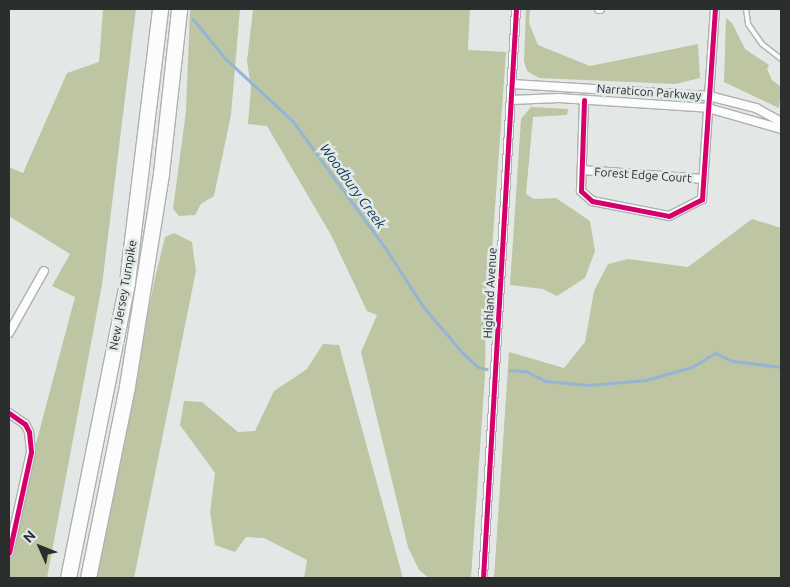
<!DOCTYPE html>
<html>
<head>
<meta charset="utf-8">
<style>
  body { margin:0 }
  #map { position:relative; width:790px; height:587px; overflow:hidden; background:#e3e8e7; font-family:Ubuntu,sans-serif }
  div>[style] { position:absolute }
  .forest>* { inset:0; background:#bec5a3 }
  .stream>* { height:2.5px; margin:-1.25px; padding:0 1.25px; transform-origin:1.25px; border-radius:1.25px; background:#94b5d3 }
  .roads { filter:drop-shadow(1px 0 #aeb1b1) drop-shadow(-1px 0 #aeb1b1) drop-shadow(0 1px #aeb1b1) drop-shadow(0 -1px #aeb1b1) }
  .service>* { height:4px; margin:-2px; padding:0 2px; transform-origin:2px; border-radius:2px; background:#fbfcfb }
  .minor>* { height:8px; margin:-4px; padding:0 4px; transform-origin:4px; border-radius:4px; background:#fbfcfb }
  .motorway>* { height:15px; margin:-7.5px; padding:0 7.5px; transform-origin:7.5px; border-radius:7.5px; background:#fbfcfb }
  .cycleway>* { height:5px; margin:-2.5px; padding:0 2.5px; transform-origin:2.5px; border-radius:2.5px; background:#d6006c }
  span { translate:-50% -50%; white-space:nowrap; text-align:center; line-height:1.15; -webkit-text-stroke:5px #e1eae8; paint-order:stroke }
  .street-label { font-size:12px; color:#2a2e2d }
  .water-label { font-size:14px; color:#103250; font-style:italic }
  .frame { position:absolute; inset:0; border:10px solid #2a2e2d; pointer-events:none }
  .north { position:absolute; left:15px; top:522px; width:50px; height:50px; -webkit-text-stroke:4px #e1eae8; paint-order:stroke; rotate:314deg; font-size:14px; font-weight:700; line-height:20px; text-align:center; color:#2a2e2d }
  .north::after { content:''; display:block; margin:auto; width:18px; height:22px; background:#2a2e2d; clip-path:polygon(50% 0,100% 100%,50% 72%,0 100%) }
</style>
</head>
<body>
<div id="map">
  <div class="forest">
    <div style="clip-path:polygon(103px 9px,136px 9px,102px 285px,47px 578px,9px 578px,9px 556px,26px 481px,75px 297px,52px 286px,70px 254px,9px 216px,9px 167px,23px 173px,67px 73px,99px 62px)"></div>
    <div style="clip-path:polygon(190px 9px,240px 9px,231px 115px,214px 196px,201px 204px,195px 215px,179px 216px,173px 209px,186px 111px)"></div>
    <div style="clip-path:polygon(253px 9px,470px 9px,468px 50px,506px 52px,492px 251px,486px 293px,485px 376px,471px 578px,429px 578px,419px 570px,408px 547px,361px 352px,377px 315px,367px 311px,331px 235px,267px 126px,248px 124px,251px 88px,247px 61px)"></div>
    <div style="clip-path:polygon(526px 9px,530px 9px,529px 23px,538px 45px,590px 66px,698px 44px,700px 78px,675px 84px,539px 78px,527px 71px,524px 61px)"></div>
    <div style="clip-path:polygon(726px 18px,732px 23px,745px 49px,769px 65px,767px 69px,772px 80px,781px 87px,779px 108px,724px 82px)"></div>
    <div style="clip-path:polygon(531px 107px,568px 109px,567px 115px,533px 117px,526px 194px,534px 199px,556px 198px,590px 221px,595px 251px,585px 278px,557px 296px,543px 289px,510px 285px,521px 119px)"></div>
    <div style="clip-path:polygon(752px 219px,781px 228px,781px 578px,494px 578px,509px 352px,564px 368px,585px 342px,594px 291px,608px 264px,628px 259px,688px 267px)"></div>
    <div style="clip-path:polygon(174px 233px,192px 242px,196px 271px,134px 578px,96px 578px,154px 282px,165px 237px)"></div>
    <div style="clip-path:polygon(323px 344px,339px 345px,403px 578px,304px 578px,307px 560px,264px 538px,246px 537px,235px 552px,215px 545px,210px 512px,215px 473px,180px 425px,184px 401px,202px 402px,238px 432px,255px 431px,274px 391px,307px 369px)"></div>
  </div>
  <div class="stream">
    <div style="left:193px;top:19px;width:52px;rotate:50.5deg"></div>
    <div style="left:226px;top:59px;width:91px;rotate:42.8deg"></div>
    <div style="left:293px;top:121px;width:156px;rotate:53.9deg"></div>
    <div style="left:385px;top:247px;width:70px;rotate:57.2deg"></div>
    <div style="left:423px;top:306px;width:62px;rotate:49.6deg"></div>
    <div style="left:463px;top:353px;width:21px;rotate:43deg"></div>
    <div style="left:478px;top:367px;width:9px;rotate:13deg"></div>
    <div style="left:510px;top:370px;width:16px;rotate:4deg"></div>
    <div style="left:526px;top:371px;width:22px;rotate:27deg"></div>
    <div style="left:546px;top:381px;width:42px;rotate:5.4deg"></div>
    <div style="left:588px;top:385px;width:58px;rotate:-4.9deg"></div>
    <div style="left:646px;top:380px;width:48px;rotate:-15.8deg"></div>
    <div style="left:692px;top:367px;width:27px;rotate:-31deg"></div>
    <div style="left:715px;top:353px;width:20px;rotate:24deg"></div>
    <div style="left:733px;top:361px;width:48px;rotate:7.1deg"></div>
  </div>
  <div class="roads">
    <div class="service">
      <div style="left:746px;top:9px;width:15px;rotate:82deg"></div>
      <div style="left:748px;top:24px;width:24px;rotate:55deg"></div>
      <div style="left:762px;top:44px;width:24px;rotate:38deg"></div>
    </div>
    <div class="minor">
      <div style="left:599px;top:9px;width:1px"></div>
      <div style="left:512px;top:84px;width:197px;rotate:3.5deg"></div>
      <div style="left:709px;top:96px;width:49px;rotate:14.3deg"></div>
      <div style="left:756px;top:108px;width:29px;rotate:29deg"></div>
      <div style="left:511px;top:100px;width:48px;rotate:-2.4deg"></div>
      <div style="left:559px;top:98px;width:149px;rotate:3.8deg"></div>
      <div style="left:708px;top:108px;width:76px;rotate:16deg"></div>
      <div style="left:584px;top:100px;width:91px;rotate:91.9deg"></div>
      <div style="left:581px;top:191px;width:15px;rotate:42deg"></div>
      <div style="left:592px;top:201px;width:78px;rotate:11deg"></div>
      <div style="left:669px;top:216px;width:37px;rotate:-27deg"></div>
      <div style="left:702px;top:199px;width:190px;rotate:-86.1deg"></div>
      <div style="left:583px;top:170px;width:120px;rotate:4.3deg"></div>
      <div style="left:9px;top:333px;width:71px;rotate:-60.6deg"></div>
      <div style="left:9px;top:413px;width:19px;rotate:35deg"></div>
      <div style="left:25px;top:424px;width:9px;rotate:63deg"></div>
      <div style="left:29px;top:432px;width:20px;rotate:84deg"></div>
      <div style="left:31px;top:452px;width:103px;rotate:102.3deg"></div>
      <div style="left:483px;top:578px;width:570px;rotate:-86.68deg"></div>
    </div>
    <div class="motorway">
      <div style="left:68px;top:578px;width:302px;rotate:-78.7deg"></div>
      <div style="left:127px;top:282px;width:275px;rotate:-83.1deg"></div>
      <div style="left:88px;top:578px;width:196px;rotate:-78.5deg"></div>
      <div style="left:127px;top:386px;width:216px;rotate:-80.9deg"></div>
      <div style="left:161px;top:173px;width:165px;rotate:-83.7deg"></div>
    </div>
  </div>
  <div class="cycleway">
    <div style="left:584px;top:100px;width:91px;rotate:91.9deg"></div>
    <div style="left:581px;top:191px;width:15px;rotate:42deg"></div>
    <div style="left:592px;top:201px;width:78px;rotate:11deg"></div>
    <div style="left:669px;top:216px;width:37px;rotate:-27deg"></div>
    <div style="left:702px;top:199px;width:190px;rotate:-86.1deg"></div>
    <div style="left:9px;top:413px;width:19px;rotate:35deg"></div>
    <div style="left:25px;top:424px;width:9px;rotate:63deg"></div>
    <div style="left:29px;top:432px;width:20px;rotate:84deg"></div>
    <div style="left:31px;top:452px;width:103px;rotate:102.3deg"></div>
    <div style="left:483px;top:578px;width:570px;rotate:-86.68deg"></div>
  </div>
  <div class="street-label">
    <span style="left:649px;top:92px;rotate:4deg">Narraticon Parkway</span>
    <span style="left:643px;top:175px;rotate:4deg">Forest Edge Court</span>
    <span style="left:490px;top:293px;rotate:-87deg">Highland Avenue</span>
    <span style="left:123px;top:295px;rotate:-80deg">New Jersey Turnpike</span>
  </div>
  <div class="water-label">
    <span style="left:353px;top:186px;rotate:54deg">Woodbury Creek</span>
  </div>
  <div class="frame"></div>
  <div class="north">N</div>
</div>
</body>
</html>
